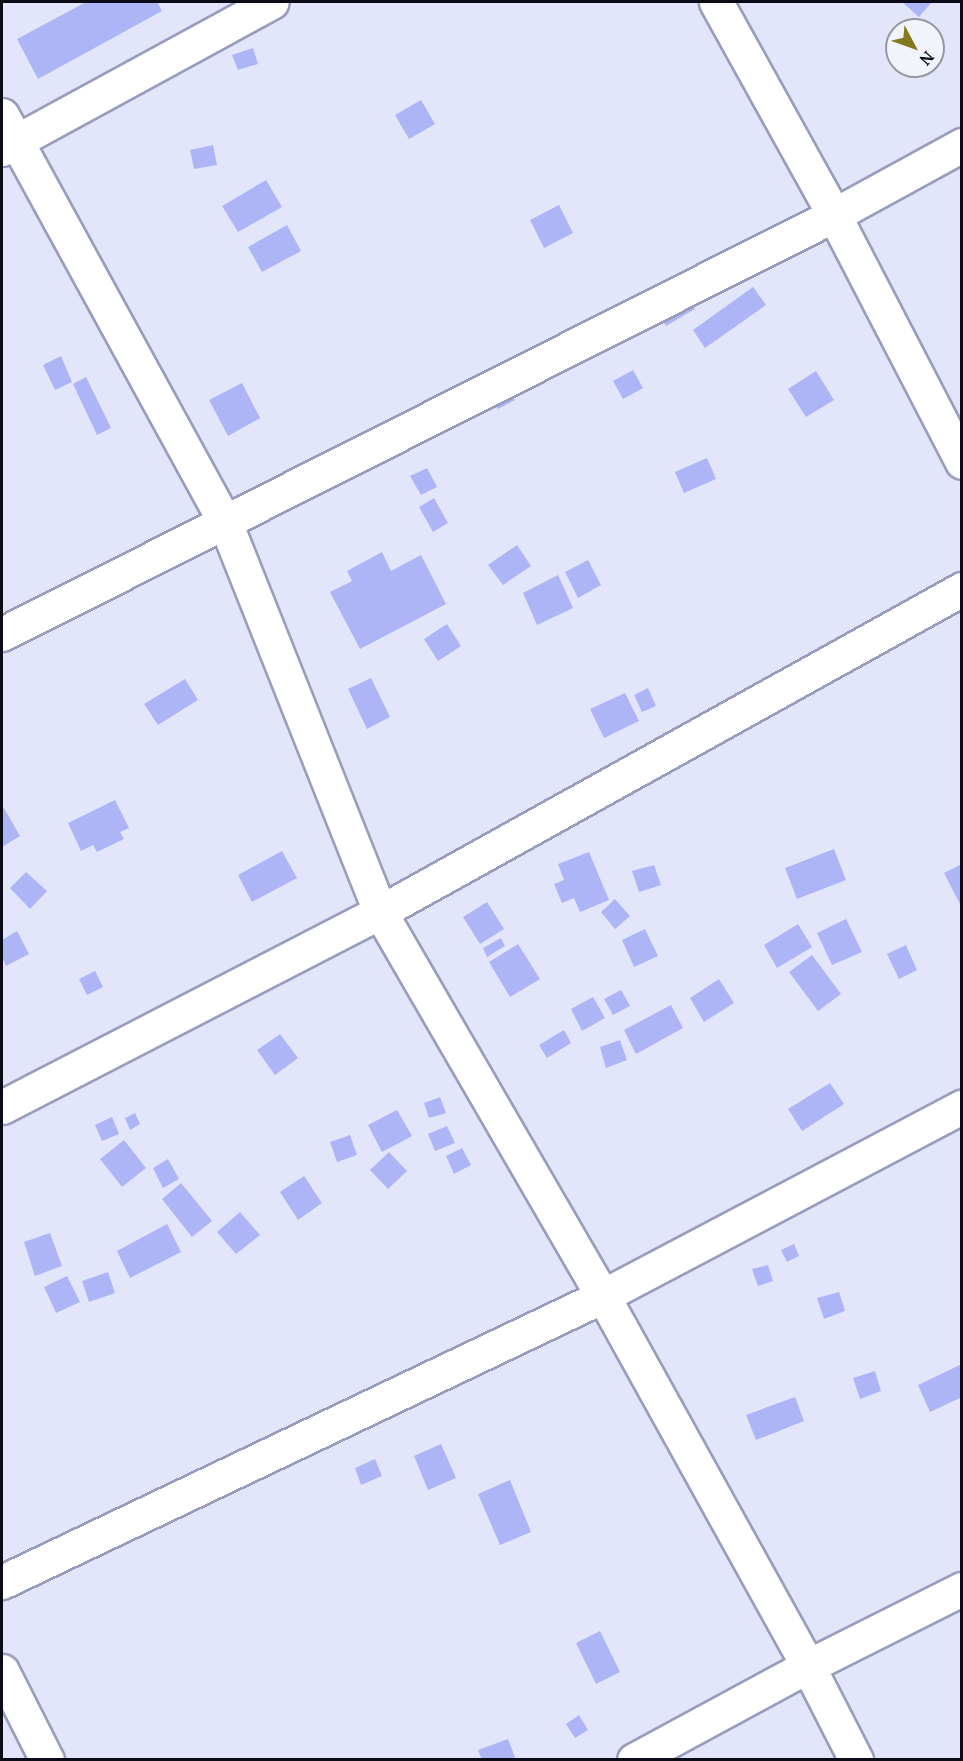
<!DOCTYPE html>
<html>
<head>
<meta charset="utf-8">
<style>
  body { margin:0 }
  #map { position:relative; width:963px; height:1761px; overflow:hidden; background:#e3e6fb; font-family:"PT Serif",serif }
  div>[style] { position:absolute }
  .building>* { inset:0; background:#aeb5f6 }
  .roads { filter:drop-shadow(2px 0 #999dbd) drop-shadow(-2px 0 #999dbd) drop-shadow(0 2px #999dbd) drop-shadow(0 -2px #999dbd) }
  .street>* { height:33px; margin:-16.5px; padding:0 16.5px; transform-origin:16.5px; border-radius:16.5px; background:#fff }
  span { translate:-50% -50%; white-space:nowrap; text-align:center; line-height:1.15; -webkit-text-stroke:4.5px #f3f4fb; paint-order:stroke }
  .frame { position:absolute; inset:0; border:3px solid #0a0b16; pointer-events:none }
  .north { position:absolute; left:885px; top:18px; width:60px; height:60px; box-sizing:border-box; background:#f3f4fb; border:2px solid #96979f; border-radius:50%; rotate:131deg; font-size:16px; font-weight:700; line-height:24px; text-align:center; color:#0a0b16 }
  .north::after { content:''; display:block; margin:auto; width:21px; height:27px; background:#84791d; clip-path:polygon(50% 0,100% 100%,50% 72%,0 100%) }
</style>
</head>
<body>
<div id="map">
  <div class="building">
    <div style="clip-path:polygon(86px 2px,157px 2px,162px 11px,38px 79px,17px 39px)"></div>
    <div style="clip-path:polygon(902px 2px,932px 2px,919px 17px)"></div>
    <div style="clip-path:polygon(253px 48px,258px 64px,238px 70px,232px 55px)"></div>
    <div style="clip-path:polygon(421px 100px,435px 124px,409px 139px,395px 115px)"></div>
    <div style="clip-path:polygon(213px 145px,217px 165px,194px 169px,190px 150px)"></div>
    <div style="clip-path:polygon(266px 180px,282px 207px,238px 232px,222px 206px)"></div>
    <div style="clip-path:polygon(559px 205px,573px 233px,544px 248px,530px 220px)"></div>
    <div style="clip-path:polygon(287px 225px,301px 251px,262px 272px,248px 247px)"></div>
    <div style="clip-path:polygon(753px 287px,766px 305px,705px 348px,693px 330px)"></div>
    <div style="clip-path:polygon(689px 298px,695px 309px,666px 326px,659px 315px)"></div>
    <div style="clip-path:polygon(61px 356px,72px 382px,55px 390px,43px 365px)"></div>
    <div style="clip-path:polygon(633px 370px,643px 388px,623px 399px,613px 381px)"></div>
    <div style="clip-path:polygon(816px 371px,834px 400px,806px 417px,788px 389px)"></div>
    <div style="clip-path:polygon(86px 377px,111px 428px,97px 435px,73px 384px)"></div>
    <div style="clip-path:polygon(242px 383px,260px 418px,228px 436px,209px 400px)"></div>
    <div style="clip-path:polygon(509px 390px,515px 400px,498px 409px,492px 399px)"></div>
    <div style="clip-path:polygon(707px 458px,716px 479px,684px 493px,675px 472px)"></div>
    <div style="clip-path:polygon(427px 468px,437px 487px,421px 495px,410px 476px)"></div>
    <div style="clip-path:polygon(434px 498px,448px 523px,433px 532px,419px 507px)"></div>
    <div style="clip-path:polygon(517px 545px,531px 566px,503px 585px,488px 565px)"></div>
    <div style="clip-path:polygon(382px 552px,391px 571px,421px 555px,446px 604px,360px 649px,330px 592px,352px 581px,347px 571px)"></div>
    <div style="clip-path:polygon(588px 560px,601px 585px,578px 598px,565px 572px)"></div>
    <div style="clip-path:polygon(558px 575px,573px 608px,537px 625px,523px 593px)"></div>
    <div style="clip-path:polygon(447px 624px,461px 646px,438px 661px,424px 639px)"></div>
    <div style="clip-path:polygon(371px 678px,390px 717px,367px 729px,348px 689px)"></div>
    <div style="clip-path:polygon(185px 679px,198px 700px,158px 725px,144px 704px)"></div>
    <div style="clip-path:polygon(648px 688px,656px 706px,642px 712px,634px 695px)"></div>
    <div style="clip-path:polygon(625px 693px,639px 721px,604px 738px,590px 709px)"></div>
    <div style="clip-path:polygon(115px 800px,129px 828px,120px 832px,124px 839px,97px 852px,93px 845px,81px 851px,68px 823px)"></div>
    <div style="clip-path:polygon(4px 808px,20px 836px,2px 847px,2px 810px)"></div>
    <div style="clip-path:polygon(834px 849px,846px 880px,797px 899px,785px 868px)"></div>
    <div style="clip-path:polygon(282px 851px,297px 878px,252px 902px,238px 875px)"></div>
    <div style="clip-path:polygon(589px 852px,609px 900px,580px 912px,574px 898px,562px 903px,554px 884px,564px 880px,558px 864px)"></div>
    <div style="clip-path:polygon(962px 864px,962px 908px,944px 873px)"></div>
    <div style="clip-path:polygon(654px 865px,661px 885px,639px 892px,632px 871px)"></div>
    <div style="clip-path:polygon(26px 872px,47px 891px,30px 909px,10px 888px)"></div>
    <div style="clip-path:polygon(615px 899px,630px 916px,615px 929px,601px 912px)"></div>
    <div style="clip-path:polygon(487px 902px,504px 929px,480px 944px,463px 917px)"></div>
    <div style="clip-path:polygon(846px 919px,862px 952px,832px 965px,817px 933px)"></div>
    <div style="clip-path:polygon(798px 924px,812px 947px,777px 968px,764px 945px)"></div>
    <div style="clip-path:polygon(645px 929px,658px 956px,634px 967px,622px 940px)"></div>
    <div style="clip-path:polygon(17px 931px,29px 954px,6px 966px,2px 957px,2px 940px)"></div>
    <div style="clip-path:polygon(501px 938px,505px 946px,487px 957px,483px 948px)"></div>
    <div style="clip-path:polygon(518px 944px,540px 979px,510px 997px,489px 962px)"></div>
    <div style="clip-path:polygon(906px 945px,917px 970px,899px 979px,887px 954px)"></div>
    <div style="clip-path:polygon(812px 955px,841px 994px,818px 1011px,789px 972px)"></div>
    <div style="clip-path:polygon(95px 971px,103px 987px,87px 995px,79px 979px)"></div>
    <div style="clip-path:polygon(719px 979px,734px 1003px,704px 1022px,690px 998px)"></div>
    <div style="clip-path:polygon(621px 990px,630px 1006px,613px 1015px,604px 999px)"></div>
    <div style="clip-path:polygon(593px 997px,605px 1018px,582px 1031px,571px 1009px)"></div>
    <div style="clip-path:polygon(671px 1005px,683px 1028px,636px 1054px,624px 1030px)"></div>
    <div style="clip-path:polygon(564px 1030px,571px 1043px,547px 1058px,539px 1045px)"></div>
    <div style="clip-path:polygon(280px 1034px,298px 1058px,275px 1075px,257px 1050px)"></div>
    <div style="clip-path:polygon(620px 1040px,627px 1060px,606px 1068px,600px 1047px)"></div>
    <div style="clip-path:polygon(830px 1083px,844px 1104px,802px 1131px,788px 1109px)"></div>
    <div style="clip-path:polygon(440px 1097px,446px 1113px,429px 1118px,424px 1103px)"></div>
    <div style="clip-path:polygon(397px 1110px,412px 1136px,382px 1152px,368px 1125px)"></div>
    <div style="clip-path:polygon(135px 1113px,140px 1124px,130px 1130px,125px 1118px)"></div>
    <div style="clip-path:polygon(112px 1117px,119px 1134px,102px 1141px,95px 1125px)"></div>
    <div style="clip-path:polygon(447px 1126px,455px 1143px,435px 1151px,428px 1134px)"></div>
    <div style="clip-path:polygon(350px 1135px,357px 1155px,337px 1162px,330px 1142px)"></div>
    <div style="clip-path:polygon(124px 1140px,146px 1168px,122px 1187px,100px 1159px)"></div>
    <div style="clip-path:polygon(462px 1148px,471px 1165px,454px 1174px,446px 1156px)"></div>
    <div style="clip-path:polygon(389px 1152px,407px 1171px,388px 1189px,370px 1170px)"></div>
    <div style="clip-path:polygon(168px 1159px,179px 1179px,163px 1188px,153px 1168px)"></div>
    <div style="clip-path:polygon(304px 1176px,322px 1203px,298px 1220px,280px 1192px)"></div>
    <div style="clip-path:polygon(181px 1183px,212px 1221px,192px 1237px,162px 1199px)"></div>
    <div style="clip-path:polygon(240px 1212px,260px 1235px,236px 1254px,217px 1232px)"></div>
    <div style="clip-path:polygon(167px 1224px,181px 1252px,130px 1278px,117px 1251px)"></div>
    <div style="clip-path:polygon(50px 1233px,62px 1266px,35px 1276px,24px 1242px)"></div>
    <div style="clip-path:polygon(794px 1244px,799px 1256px,787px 1262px,781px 1250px)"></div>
    <div style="clip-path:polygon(768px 1265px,773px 1281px,758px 1286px,752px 1269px)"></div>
    <div style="clip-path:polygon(108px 1272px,115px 1293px,89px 1302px,82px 1281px)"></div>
    <div style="clip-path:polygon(67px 1276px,80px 1302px,56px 1313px,44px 1287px)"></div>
    <div style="clip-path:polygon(839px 1292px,845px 1311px,824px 1319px,817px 1298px)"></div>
    <div style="clip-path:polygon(962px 1364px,962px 1397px,930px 1412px,918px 1385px)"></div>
    <div style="clip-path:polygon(875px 1371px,881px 1391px,860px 1399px,853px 1378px)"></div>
    <div style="clip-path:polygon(795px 1397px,804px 1421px,756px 1440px,746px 1415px)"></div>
    <div style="clip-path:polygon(441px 1444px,456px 1478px,428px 1490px,414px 1456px)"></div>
    <div style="clip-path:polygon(375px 1459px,382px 1476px,361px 1485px,355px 1468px)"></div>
    <div style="clip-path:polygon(510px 1480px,531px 1532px,500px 1545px,478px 1494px)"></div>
    <div style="clip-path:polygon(600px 1631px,620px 1672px,596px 1684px,576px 1643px)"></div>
    <div style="clip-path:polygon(579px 1715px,588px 1730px,575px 1738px,566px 1724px)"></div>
    <div style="clip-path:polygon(508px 1739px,516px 1760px,482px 1760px,478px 1750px)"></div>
  </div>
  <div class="roads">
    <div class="street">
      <div style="left:716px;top:2px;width:244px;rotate:61deg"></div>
      <div style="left:834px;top:215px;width:278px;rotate:62.6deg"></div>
      <div style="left:2px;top:115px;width:464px;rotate:61.3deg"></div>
      <div style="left:225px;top:522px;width:420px;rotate:68.3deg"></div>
      <div style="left:380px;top:912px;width:444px;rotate:59.9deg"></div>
      <div style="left:603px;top:1296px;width:423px;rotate:61deg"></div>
      <div style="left:808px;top:1666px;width:106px;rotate:62.9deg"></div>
      <div style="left:2px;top:149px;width:307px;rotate:-28.6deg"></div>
      <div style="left:2px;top:634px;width:932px;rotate:-26.73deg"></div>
      <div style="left:834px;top:215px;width:146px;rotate:-28.7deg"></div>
      <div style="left:2px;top:1107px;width:425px;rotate:-27.3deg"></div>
      <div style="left:380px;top:912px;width:666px;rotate:-29.03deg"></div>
      <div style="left:2px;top:1582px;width:666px;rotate:-25.45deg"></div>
      <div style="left:603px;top:1296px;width:406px;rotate:-27.8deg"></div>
      <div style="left:2px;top:1671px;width:100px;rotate:63.2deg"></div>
      <div style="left:634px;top:1760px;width:198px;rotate:-28.4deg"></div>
      <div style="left:808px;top:1666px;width:172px;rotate:-26.6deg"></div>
    </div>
  </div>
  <div class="frame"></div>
  <div class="north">N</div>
</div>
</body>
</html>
